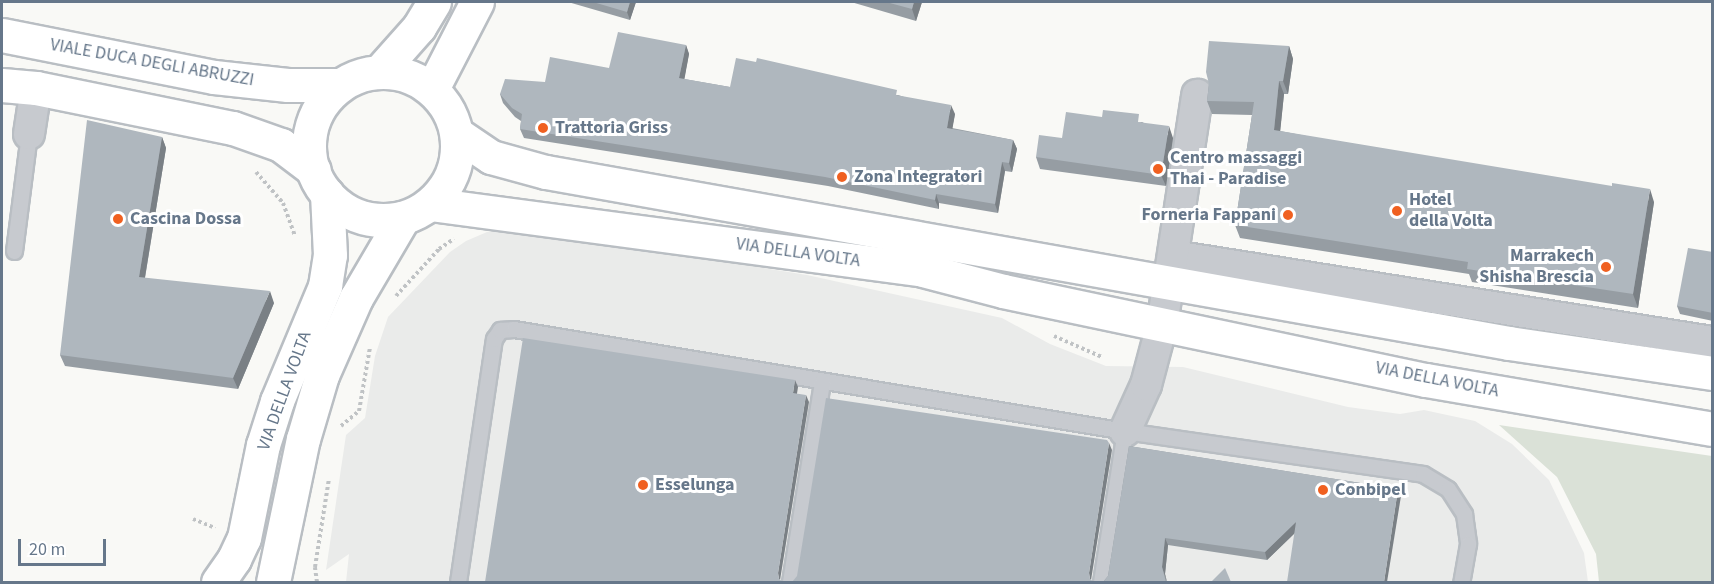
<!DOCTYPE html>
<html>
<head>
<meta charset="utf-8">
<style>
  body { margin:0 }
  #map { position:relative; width:1714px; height:584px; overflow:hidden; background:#f9f9f6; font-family:"Source Sans 3",sans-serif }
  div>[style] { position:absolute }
  .built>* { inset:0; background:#eaebea }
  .green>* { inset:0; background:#dae1d7 }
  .path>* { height:4px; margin-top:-2px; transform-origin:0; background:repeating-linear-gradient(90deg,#c0c3c5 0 3px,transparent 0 6px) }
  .roads { filter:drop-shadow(2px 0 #b9bec3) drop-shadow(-2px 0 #b9bec3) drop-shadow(0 2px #b9bec3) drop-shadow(0 -2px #b9bec3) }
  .service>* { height:15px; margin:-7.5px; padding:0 7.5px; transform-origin:7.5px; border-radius:7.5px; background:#c7cacf }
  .minor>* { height:30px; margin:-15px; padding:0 15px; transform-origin:15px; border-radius:15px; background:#c7cacf }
  .secondary>* { height:33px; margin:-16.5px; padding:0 16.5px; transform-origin:16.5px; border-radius:16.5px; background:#fff }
  .secondary>.ring { margin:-16.5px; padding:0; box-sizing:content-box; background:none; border:33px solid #fff; border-radius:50% }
  .wall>* { inset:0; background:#969da3 }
  .shaded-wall>* { inset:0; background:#7a8085 }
  .building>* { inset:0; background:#afb7be }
  .dots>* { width:16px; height:16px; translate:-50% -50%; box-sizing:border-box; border:3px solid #fff; border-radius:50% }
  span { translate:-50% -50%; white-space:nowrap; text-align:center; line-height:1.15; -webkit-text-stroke:6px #fff; paint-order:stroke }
  .street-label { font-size:18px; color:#66778a }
  .poi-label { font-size:18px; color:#66778a; font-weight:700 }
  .left { translate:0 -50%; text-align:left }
  .right { translate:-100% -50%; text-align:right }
  .frame { position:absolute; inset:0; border:3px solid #66778a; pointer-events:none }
  .scale { position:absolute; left:18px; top:539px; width:88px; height:27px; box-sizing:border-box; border:3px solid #66778a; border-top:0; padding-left:8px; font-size:18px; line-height:21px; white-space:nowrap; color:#66778a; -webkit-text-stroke:4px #fff; paint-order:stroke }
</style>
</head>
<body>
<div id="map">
  <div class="built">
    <div style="clip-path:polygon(514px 228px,807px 275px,1002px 318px,1050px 344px,1106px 366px,1183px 367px,1348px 407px,1400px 414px,1424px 410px,1475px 421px,1512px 444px,1549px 480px,1584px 553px,1588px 582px,346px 582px,349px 554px,326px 570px,346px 435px,365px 418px,375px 356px,388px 317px,450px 252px,466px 241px,487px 232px)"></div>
  </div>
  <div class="green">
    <div style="clip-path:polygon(1499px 425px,1712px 456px,1712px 582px,1599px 582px,1596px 554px,1557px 477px)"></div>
  </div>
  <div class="path">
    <div style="left:256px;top:172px;width:41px;rotate:48.9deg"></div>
    <div style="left:283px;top:203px;width:35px;rotate:70deg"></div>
    <div style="left:396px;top:296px;width:64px;rotate:-47.5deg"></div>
    <div style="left:439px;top:249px;width:18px;rotate:-34deg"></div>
    <div style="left:1054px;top:336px;width:52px;rotate:23.6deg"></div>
    <div style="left:341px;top:426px;width:23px;rotate:-40deg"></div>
    <div style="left:359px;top:411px;width:65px;rotate:-80.2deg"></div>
    <div style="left:193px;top:519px;width:24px;rotate:22deg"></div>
    <div style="left:317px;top:582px;width:15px;rotate:-98deg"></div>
    <div style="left:315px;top:567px;width:89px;rotate:-81deg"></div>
  </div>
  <div class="roads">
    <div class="service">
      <div style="left:14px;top:251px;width:118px;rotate:-82.7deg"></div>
      <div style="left:458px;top:582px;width:246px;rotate:-81.6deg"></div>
      <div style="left:494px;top:339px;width:11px;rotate:-56deg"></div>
      <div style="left:500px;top:330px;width:14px;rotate:-4deg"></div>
      <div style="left:514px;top:329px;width:619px;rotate:9.48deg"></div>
      <div style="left:1125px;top:431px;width:301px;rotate:8.2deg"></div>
      <div style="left:1423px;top:474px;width:29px;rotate:31deg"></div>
      <div style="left:1448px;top:489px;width:30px;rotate:57deg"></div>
      <div style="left:1464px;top:514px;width:30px;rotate:82deg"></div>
      <div style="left:1468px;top:544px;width:39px;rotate:100deg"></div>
      <div style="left:790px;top:582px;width:203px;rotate:-80.9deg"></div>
      <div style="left:1101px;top:582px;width:153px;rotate:-81deg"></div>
    </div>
    <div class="minor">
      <div style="left:29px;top:134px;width:47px;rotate:-81.3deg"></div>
      <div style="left:1173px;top:256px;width:546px;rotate:9.07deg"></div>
      <div style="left:1125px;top:431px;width:51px;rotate:-65.5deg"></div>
      <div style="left:1146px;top:385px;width:62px;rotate:-75.1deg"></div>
      <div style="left:1162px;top:325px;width:233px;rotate:-81.3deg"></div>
    </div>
    <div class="secondary">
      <div style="left:2px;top:35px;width:216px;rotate:11.2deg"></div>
      <div style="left:214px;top:77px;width:74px;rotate:6.2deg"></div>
      <div style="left:288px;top:85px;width:52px"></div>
      <div style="left:380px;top:71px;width:59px;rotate:-48.4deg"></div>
      <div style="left:419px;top:27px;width:29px;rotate:-59deg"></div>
      <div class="ring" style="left:309px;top:72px;width:115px;height:115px"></div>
      <div style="left:2px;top:85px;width:34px;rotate:5deg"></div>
      <div style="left:36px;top:88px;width:201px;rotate:11.5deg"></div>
      <div style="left:233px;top:128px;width:51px;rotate:19.5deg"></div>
      <div style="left:281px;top:145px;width:41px;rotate:37.1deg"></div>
      <div style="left:432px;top:89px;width:98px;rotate:-62.7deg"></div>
      <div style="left:457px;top:134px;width:41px;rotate:34.1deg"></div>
      <div style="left:491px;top:157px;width:57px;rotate:15.3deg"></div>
      <div style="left:546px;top:172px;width:978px;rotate:10.07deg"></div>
      <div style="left:1509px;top:343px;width:205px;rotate:8.4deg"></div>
      <div style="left:430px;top:204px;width:497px;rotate:7.6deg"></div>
      <div style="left:923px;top:270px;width:83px;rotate:14.7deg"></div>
      <div style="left:1003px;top:291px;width:432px;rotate:11.9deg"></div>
      <div style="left:1426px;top:380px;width:290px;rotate:9.7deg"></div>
      <div style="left:218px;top:582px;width:28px;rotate:-55deg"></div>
      <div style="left:234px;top:559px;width:23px;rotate:-65deg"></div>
      <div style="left:244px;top:538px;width:95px;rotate:-78.5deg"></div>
      <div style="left:263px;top:445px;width:46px;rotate:-72.3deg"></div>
      <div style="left:277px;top:401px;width:125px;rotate:-67.3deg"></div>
      <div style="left:325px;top:286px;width:31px;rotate:-81deg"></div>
      <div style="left:330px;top:255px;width:61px;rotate:-92.8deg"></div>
      <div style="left:273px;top:582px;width:146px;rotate:-78.2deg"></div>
      <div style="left:303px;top:439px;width:67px;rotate:-73.5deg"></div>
      <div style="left:322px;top:375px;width:84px;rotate:-66.2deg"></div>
      <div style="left:356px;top:298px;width:93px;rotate:-59.6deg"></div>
    </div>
  </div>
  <div class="wall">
    <div style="clip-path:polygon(568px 2px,636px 2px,630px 20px)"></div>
    <div style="clip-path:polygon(851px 2px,922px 2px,916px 21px)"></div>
    <div style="clip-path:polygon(686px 45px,689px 54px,684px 79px,730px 87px,898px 95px,955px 114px,952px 128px,1013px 140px,1017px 149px,1012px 172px,1005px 171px,998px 213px,939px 203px,939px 209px,828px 186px,524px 138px,520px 129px,521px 121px,515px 117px,503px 103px,500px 94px,545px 82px,609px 68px)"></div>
    <div style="clip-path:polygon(1289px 46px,1293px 59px,1288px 94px,1284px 94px,1280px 131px,1654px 202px,1638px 308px,1472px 282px,1469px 274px,1240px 238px,1235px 225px,1252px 115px,1212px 114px,1207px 101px,1209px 84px)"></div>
    <div style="clip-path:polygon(1142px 122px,1173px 138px,1166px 186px,1040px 169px,1036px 157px,1062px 138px)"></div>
    <div style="clip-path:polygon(162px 137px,166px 148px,145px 278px,274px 303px,238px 389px,65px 366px,60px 355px)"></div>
    <div style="clip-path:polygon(1713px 252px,1713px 321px,1680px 314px,1677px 306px)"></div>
    <div style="clip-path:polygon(1129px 446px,1398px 489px,1401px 496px,1295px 533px,1267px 560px,1168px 545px,1165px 574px,1167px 582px,1103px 582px,1108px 576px)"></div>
  </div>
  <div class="shaded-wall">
    <div style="clip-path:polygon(630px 2px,636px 2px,630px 20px,627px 12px)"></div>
    <div style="clip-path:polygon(914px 2px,922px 2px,916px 21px,912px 9px)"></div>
    <div style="clip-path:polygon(686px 45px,689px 54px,683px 87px,679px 78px)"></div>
    <div style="clip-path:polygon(1289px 46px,1293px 59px,1288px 94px,1283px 81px)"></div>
    <div style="clip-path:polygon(1279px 81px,1284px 94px,1279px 143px,1274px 130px)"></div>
    <div style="clip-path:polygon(951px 105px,955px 114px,951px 137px,947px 128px)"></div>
    <div style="clip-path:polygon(1169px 126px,1173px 138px,1166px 186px,1161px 175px)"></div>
    <div style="clip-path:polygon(162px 137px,166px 148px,143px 289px,139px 277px)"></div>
    <div style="clip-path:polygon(1013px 140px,1017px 149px,1012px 172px,1009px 163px)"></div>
    <div style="clip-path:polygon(1002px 162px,1005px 171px,998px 213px,995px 204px)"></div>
    <div style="clip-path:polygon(1650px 189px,1654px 202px,1638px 308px,1633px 294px)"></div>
    <div style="clip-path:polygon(936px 194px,939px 203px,939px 209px,935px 200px)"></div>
    <div style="clip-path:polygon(270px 291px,274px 303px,238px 389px,233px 378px)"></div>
    <div style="clip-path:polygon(795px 380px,798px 387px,796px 400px,793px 393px)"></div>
    <div style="clip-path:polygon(806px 395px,809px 402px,780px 580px,779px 579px,778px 573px)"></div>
    <div style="clip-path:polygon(1109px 443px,1112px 450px,1091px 580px,1090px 579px,1089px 573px)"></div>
    <div style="clip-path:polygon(1398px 489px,1401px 496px,1387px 582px,1384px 582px)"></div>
    <div style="clip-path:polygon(1296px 522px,1299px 529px,1267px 560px,1265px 552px)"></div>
    <div style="clip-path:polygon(1165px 538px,1168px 545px,1165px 574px,1167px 582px,1162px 567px)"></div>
  </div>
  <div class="building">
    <div style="clip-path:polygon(593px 2px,630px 2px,627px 12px)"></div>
    <div style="clip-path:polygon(886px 2px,914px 2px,912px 9px)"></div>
    <div style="clip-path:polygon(618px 32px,686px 45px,679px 78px,730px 87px,736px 58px,756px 62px,757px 58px,897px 90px,896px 95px,951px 105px,947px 128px,1013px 140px,1009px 163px,1002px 162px,995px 204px,936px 194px,935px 200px,825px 177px,520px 129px,522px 114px,512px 108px,500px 94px,505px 79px,545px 82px,550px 57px,609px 68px)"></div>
    <div style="clip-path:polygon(1209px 41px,1289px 46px,1283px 81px,1279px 81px,1274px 130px,1612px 186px,1612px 183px,1650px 189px,1633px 294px,1467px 269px,1468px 262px,1235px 225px,1254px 102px,1207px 101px,1209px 84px,1206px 72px)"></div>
    <div style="clip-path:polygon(1103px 110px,1139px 114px,1138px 122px,1169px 126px,1161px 175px,1036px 157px,1039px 135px,1062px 138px,1066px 112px,1102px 117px)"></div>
    <div style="clip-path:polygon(87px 120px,162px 137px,139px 277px,270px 291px,233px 378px,60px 355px)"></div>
    <div style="clip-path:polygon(1688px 248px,1713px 252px,1713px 313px,1677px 306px)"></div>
    <div style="clip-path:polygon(523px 338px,795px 380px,793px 393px,806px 395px,778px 573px,779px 579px,783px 582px,485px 582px)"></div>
    <div style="clip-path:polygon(826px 398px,1107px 440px,1109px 443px,1089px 573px,1090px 579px,1094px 582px,792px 582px,797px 576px)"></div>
    <div style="clip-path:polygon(1129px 446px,1398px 489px,1384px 582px,1287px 582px,1296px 522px,1265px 552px,1165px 538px,1162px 567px,1166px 582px,1103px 582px,1108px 576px)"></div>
    <div style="clip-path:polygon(1225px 568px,1231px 582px,1211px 582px)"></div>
  </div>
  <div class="dots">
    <div style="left:543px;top:128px;background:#f06020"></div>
    <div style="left:1158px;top:169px;background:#f06020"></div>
    <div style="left:842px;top:177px;background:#f06020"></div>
    <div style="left:1397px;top:211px;background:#f06020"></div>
    <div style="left:1288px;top:215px;background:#f06020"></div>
    <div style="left:118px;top:219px;background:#f06020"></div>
    <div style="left:1606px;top:267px;background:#f06020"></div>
    <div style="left:643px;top:485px;background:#f06020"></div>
    <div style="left:1323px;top:490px;background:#f06020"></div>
  </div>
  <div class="street-label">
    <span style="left:152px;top:63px;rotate:10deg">VIALE DUCA DEGLI ABRUZZI</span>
    <span style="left:798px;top:253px;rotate:8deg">VIA DELLA VOLTA</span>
    <span style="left:1437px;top:380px;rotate:11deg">VIA DELLA VOLTA</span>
    <span style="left:285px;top:391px;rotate:-70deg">VIA DELLA VOLTA</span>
  </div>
  <div class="poi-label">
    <span class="left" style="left:555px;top:128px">Trattoria Griss</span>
    <span class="left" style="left:1170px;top:169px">Centro massaggi<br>Thai - Paradise</span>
    <span class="left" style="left:854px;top:177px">Zona Integratori</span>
    <span class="left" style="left:1409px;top:211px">Hotel<br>della Volta</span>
    <span class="right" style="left:1276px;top:215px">Forneria Fappani</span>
    <span class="left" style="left:130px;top:219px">Cascina Dossa</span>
    <span class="right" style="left:1594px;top:267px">Marrakech<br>Shisha Brescia</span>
    <span class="left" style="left:655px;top:485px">Esselunga</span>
    <span class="left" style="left:1335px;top:490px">Conbipel</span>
  </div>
  <div class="frame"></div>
  <div class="scale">20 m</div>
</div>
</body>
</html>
